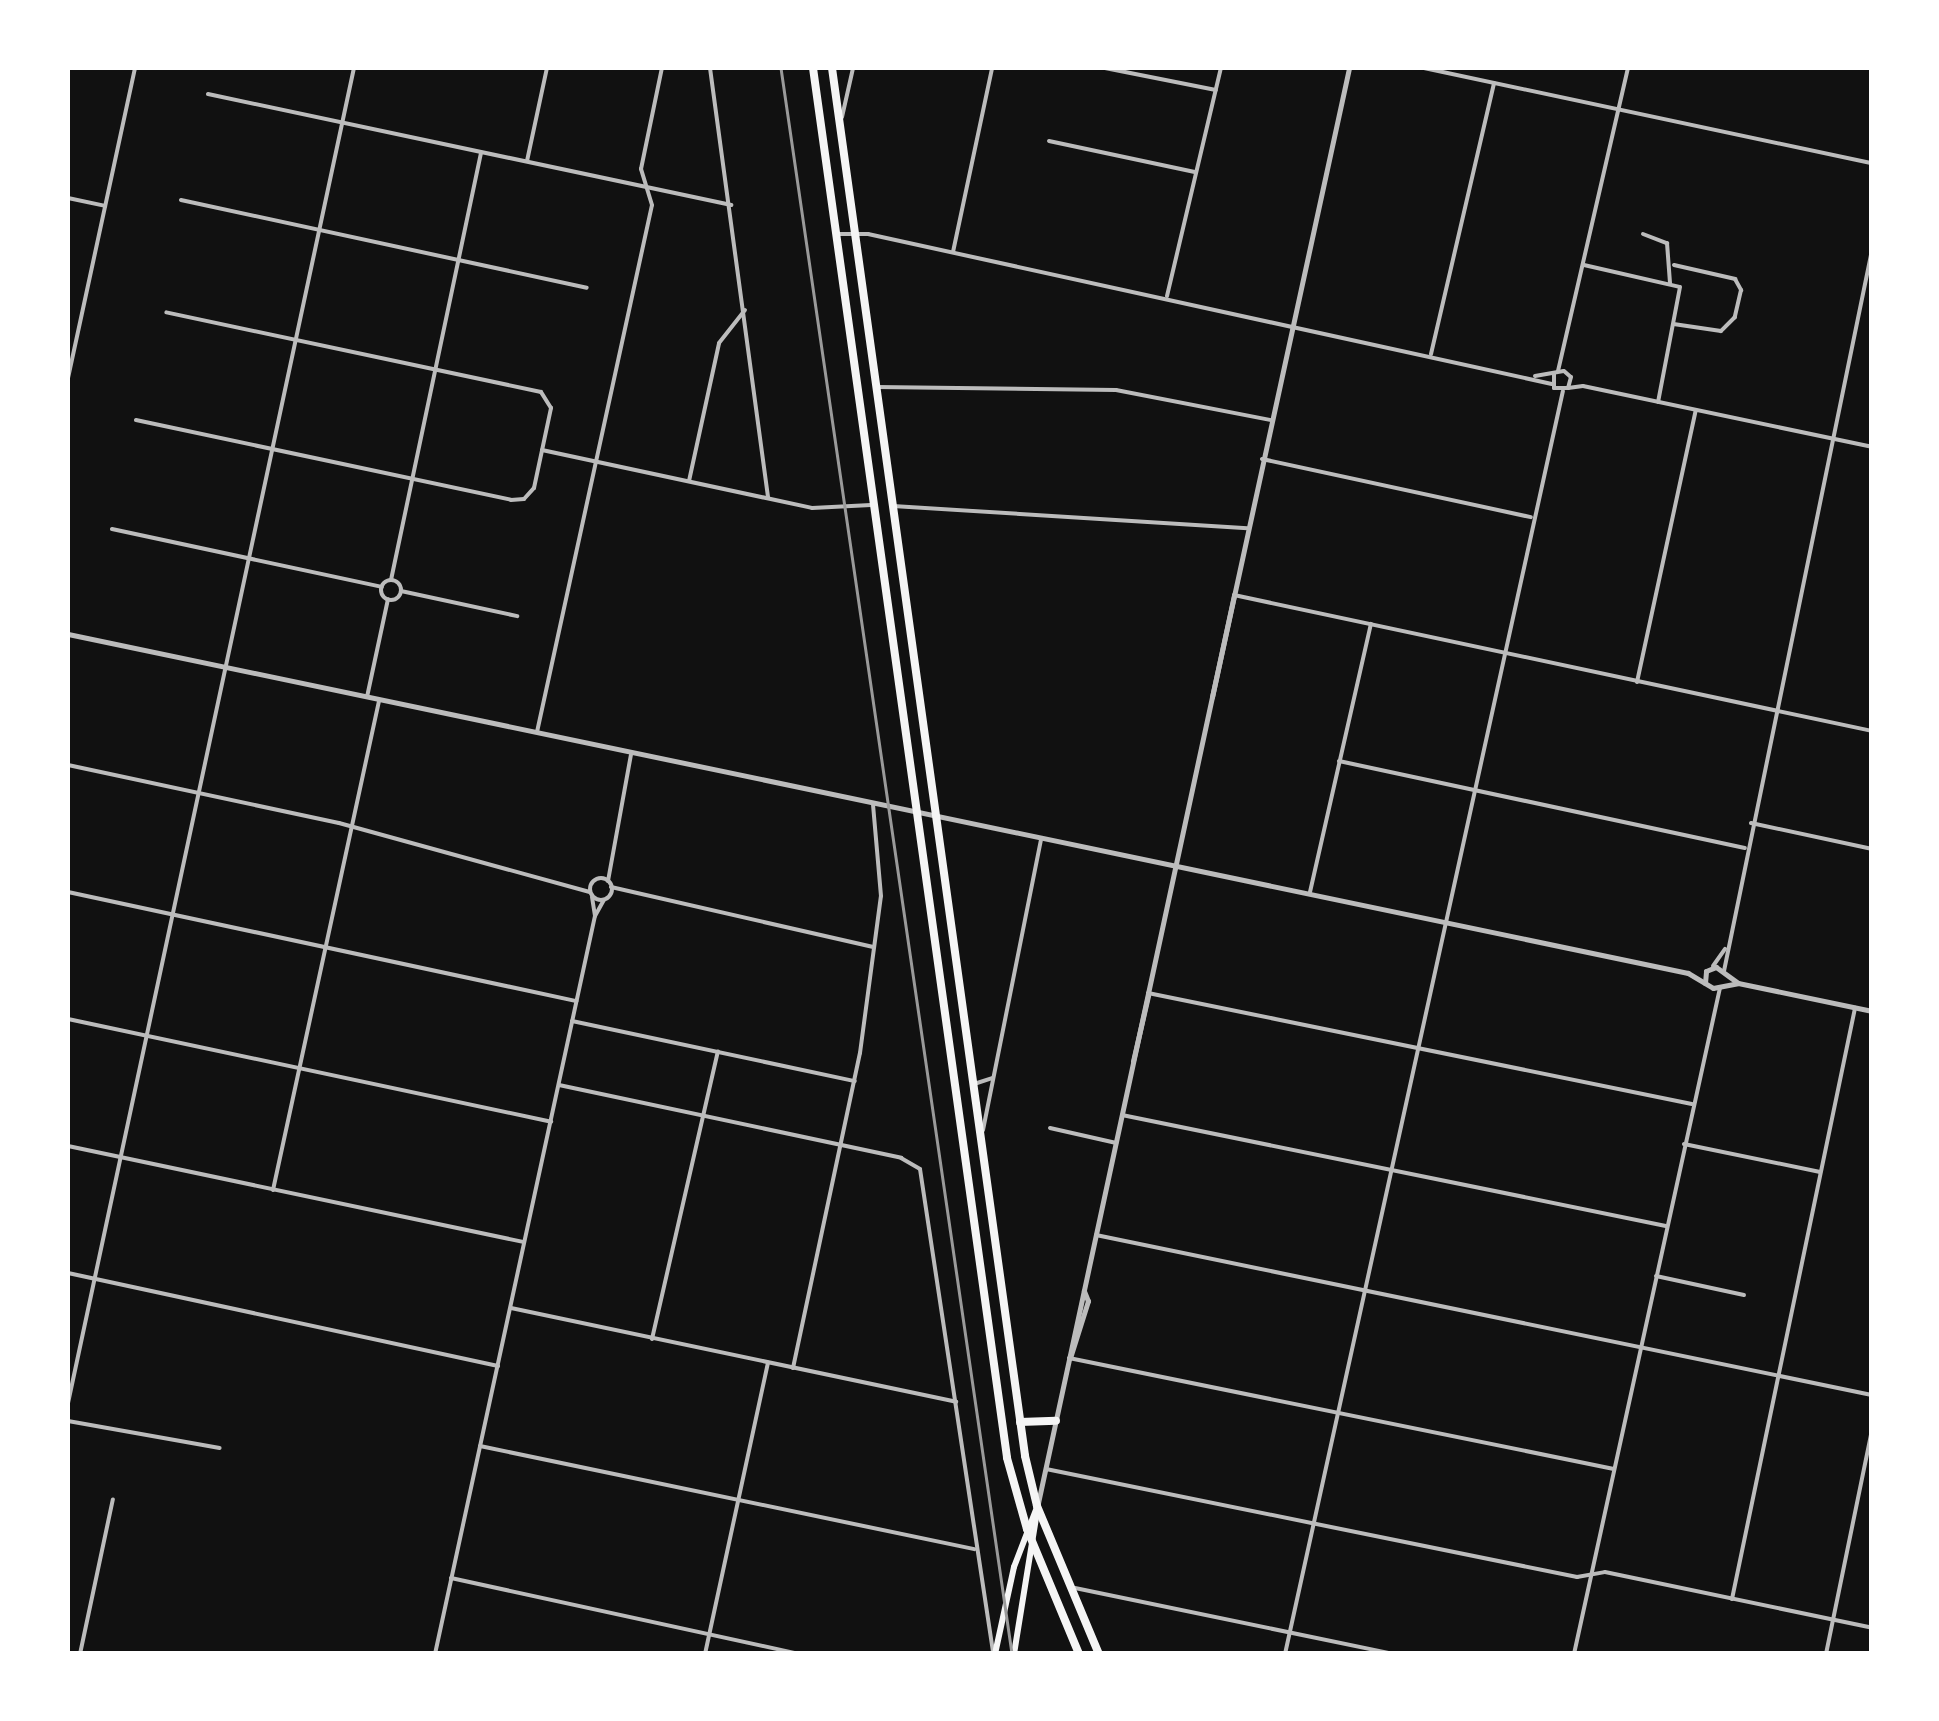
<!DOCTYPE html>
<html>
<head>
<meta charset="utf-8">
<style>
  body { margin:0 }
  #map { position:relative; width:1939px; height:1721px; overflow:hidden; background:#111; font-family:Manrope,sans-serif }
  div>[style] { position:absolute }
  .minor>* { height:4px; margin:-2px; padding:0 2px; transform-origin:2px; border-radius:2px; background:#bcbcbc }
  .minor>.ring { margin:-2px; padding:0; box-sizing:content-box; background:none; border:4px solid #bcbcbc; border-radius:50% }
  .tertiary>* { height:5px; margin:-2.5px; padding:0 2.5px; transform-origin:2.5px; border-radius:2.5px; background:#bcbcbc }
  .primary>* { height:6px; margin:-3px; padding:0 3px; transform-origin:3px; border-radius:3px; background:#f5f5f5 }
  .trunk>* { height:8px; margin:-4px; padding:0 4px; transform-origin:4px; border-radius:4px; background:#f5f5f5 }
  .rail>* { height:2.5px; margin:-1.25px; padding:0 1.25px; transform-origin:1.25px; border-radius:1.25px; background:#9a9a9a }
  span { translate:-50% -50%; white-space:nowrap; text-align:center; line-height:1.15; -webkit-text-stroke:8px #fff; paint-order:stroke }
  .frame { position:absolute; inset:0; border:70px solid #fff; pointer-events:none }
</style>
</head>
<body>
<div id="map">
  <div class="minor">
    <div style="left:710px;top:68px;width:434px;rotate:82.3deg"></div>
    <div style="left:1105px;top:68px;width:113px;rotate:11.2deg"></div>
    <div style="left:1424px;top:68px;width:458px;rotate:12deg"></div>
    <div style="left:208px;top:94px;width:535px;rotate:11.98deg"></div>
    <div style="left:842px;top:117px;width:50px;rotate:-77.3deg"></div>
    <div style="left:1049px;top:141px;width:149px;rotate:12deg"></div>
    <div style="left:527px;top:161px;width:95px;rotate:-77.9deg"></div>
    <div style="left:68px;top:198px;width:38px;rotate:12deg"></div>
    <div style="left:181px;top:200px;width:415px;rotate:12.2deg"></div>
    <div style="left:838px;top:234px;width:30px"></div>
    <div style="left:868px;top:234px;width:700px;rotate:12.37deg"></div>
    <div style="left:1643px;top:234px;width:26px;rotate:21deg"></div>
    <div style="left:1667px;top:243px;width:40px;rotate:85.7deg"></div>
    <div style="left:953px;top:252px;width:188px;rotate:-78deg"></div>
    <div style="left:1584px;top:265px;width:98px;rotate:12.9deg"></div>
    <div style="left:1680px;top:287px;width:117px;rotate:100.8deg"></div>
    <div style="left:1674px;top:265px;width:63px;rotate:12.9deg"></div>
    <div style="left:1735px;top:279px;width:13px;rotate:61deg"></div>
    <div style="left:1741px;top:290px;width:28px;rotate:103deg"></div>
    <div style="left:1735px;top:317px;width:20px;rotate:135deg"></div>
    <div style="left:1721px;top:331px;width:48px;rotate:-171.5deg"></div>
    <div style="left:1167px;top:296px;width:234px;rotate:-76.7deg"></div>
    <div style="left:1431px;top:354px;width:278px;rotate:-76.9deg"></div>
    <div style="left:1558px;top:371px;width:311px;rotate:-77deg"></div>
    <div style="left:1535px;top:376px;width:29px;rotate:-10deg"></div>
    <div style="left:1564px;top:371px;width:9px;rotate:41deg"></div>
    <div style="left:1571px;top:377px;width:11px;rotate:105deg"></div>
    <div style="left:1568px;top:388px;width:14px;rotate:180deg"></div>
    <div style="left:1554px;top:388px;width:14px;rotate:-90deg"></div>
    <div style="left:68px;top:378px;width:317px;rotate:-77.8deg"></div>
    <div style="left:877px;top:387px;width:239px;rotate:0.7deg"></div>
    <div style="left:1116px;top:390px;width:158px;rotate:11deg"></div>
    <div style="left:1568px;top:388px;width:15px;rotate:-8deg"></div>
    <div style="left:1583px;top:386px;width:295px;rotate:11.9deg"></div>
    <div style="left:136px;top:420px;width:383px;rotate:12deg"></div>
    <div style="left:511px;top:500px;width:13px;rotate:-4deg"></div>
    <div style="left:524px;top:499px;width:15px;rotate:-48deg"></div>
    <div style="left:534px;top:488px;width:82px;rotate:-78deg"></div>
    <div style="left:551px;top:408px;width:19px;rotate:-122deg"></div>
    <div style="left:541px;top:392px;width:383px;rotate:-168deg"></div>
    <div style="left:542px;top:450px;width:276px;rotate:12.1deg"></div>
    <div style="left:812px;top:508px;width:59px;rotate:-2.9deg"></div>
    <div style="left:1262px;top:459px;width:275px;rotate:12.2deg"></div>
    <div style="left:689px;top:481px;width:141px;rotate:-77.7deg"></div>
    <div style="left:719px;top:343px;width:42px;rotate:-51.8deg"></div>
    <div style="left:893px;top:506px;width:355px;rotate:3.6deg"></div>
    <div style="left:112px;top:529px;width:276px;rotate:12.1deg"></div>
    <div style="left:391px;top:580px;width:437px;rotate:-78.1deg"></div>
    <div class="ring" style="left:381px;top:580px;width:16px;height:16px"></div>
    <div style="left:401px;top:591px;width:119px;rotate:12.2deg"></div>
    <div style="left:1234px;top:595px;width:652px;rotate:12.03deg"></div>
    <div style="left:1637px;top:682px;width:278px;rotate:-77.8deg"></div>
    <div style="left:367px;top:697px;width:100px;rotate:-77.9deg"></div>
    <div style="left:537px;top:732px;width:539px;rotate:-77.69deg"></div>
    <div style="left:652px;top:205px;width:38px;rotate:-107deg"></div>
    <div style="left:641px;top:169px;width:103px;rotate:-78.3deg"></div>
    <div style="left:1339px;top:761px;width:415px;rotate:12.1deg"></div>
    <div style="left:68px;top:765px;width:277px;rotate:12.1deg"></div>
    <div style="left:339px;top:823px;width:260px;rotate:15.4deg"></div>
    <div style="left:1751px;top:823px;width:124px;rotate:12.1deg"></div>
    <div class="ring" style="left:590px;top:878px;width:18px;height:18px"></div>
    <div style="left:608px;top:881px;width:128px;rotate:-79.7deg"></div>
    <div style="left:611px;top:887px;width:269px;rotate:12.9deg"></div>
    <div style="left:68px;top:892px;width:520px;rotate:12.11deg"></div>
    <div style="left:1310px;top:892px;width:275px;rotate:-77.2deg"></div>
    <div style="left:592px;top:897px;width:19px;rotate:81deg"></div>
    <div style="left:1713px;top:966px;width:21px;rotate:-55deg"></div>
    <div style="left:1724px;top:971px;width:736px;rotate:-78.4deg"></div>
    <div style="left:1148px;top:993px;width:555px;rotate:11.53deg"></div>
    <div style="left:68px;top:1019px;width:494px;rotate:12deg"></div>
    <div style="left:572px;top:1021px;width:289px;rotate:12deg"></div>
    <div style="left:974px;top:1084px;width:19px;rotate:-18deg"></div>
    <div style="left:559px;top:1085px;width:350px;rotate:12deg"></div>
    <div style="left:901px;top:1158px;width:22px;rotate:30deg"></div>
    <div style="left:920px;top:1169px;width:490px;rotate:81.4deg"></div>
    <div style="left:1122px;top:1115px;width:555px;rotate:11.53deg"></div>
    <div style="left:1050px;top:1128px;width:68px;rotate:12.8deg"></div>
    <div style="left:983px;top:1130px;width:295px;rotate:-78.7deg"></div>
    <div style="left:1684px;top:1144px;width:139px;rotate:11.6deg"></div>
    <div style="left:68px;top:1146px;width:465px;rotate:11.9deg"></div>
    <div style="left:273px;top:1190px;width:500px;rotate:-77.77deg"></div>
    <div style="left:1096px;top:1235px;width:792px;rotate:11.65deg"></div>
    <div style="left:68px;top:1273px;width:440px;rotate:12.2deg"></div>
    <div style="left:1656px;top:1276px;width:90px;rotate:12.2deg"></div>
    <div style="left:511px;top:1308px;width:455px;rotate:11.9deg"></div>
    <div style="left:652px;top:1339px;width:295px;rotate:-77.1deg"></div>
    <div style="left:1069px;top:1358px;width:556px;rotate:11.51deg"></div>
    <div style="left:793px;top:1368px;width:322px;rotate:-78deg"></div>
    <div style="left:860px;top:1053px;width:158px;rotate:-82.4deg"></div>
    <div style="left:881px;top:896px;width:91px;rotate:-95deg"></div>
    <div style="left:68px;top:1403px;width:1365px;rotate:-77.91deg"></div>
    <div style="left:68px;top:1421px;width:154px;rotate:10.1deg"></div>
    <div style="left:480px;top:1446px;width:505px;rotate:11.78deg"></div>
    <div style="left:1046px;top:1469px;width:542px;rotate:11.5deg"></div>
    <div style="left:1577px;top:1577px;width:28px;rotate:-10deg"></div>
    <div style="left:1605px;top:1572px;width:273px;rotate:11.8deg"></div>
    <div style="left:451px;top:1578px;width:356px;rotate:12.3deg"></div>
    <div style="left:1075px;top:1588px;width:325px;rotate:11.7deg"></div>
    <div style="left:1732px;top:1599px;width:604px;rotate:-78.24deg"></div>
    <div style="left:80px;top:1654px;width:158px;rotate:-78deg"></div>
    <div style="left:435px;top:1654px;width:755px;rotate:-77.77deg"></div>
    <div style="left:595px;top:916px;width:18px;rotate:-61deg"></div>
    <div style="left:705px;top:1654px;width:298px;rotate:-77.8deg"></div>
    <div style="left:1285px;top:1654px;width:1293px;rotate:-77.59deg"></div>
    <div style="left:1574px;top:1654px;width:682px;rotate:-77.64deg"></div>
    <div style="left:1826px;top:1654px;width:229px;rotate:-78.4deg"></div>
  </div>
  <div class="tertiary">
    <div style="left:68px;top:634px;width:1655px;rotate:11.82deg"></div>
    <div style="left:1688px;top:973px;width:29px;rotate:31deg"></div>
    <div style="left:1713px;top:988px;width:25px;rotate:-11deg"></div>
    <div style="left:1738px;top:983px;width:137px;rotate:11.8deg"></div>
    <div style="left:1212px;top:697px;width:644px;rotate:-77.71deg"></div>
    <div style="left:1705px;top:983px;width:12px;rotate:-85deg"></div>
    <div style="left:1706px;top:971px;width:11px;rotate:-22deg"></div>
    <div style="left:1716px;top:967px;width:27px;rotate:36deg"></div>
    <div style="left:1133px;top:1061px;width:67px;rotate:-77deg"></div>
    <div style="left:1070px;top:1358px;width:60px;rotate:-72.5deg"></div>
    <div style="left:1088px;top:1301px;width:11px;rotate:-112deg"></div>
    <div style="left:1038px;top:1503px;width:929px;rotate:-77.82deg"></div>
  </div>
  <div class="primary">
    <div style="left:995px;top:1654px;width:89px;rotate:-77.7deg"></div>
    <div style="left:1014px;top:1567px;width:64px;rotate:-69deg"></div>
    <div style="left:1014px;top:1654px;width:144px;rotate:-80.8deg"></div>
  </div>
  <div class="trunk">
    <div style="left:813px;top:68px;width:1403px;rotate:82.05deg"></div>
    <div style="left:1007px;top:1458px;width:74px;rotate:74.3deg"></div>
    <div style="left:1027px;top:1529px;width:135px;rotate:67.4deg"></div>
    <div style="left:832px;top:68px;width:1401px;rotate:82.08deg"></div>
    <div style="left:1025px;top:1456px;width:51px;rotate:76.5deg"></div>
    <div style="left:1037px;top:1506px;width:160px;rotate:67.3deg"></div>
    <div style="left:1020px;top:1422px;width:36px;rotate:-2deg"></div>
  </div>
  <div class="rail">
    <div style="left:781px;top:68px;width:1603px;rotate:81.71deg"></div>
  </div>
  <div class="frame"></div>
</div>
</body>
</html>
